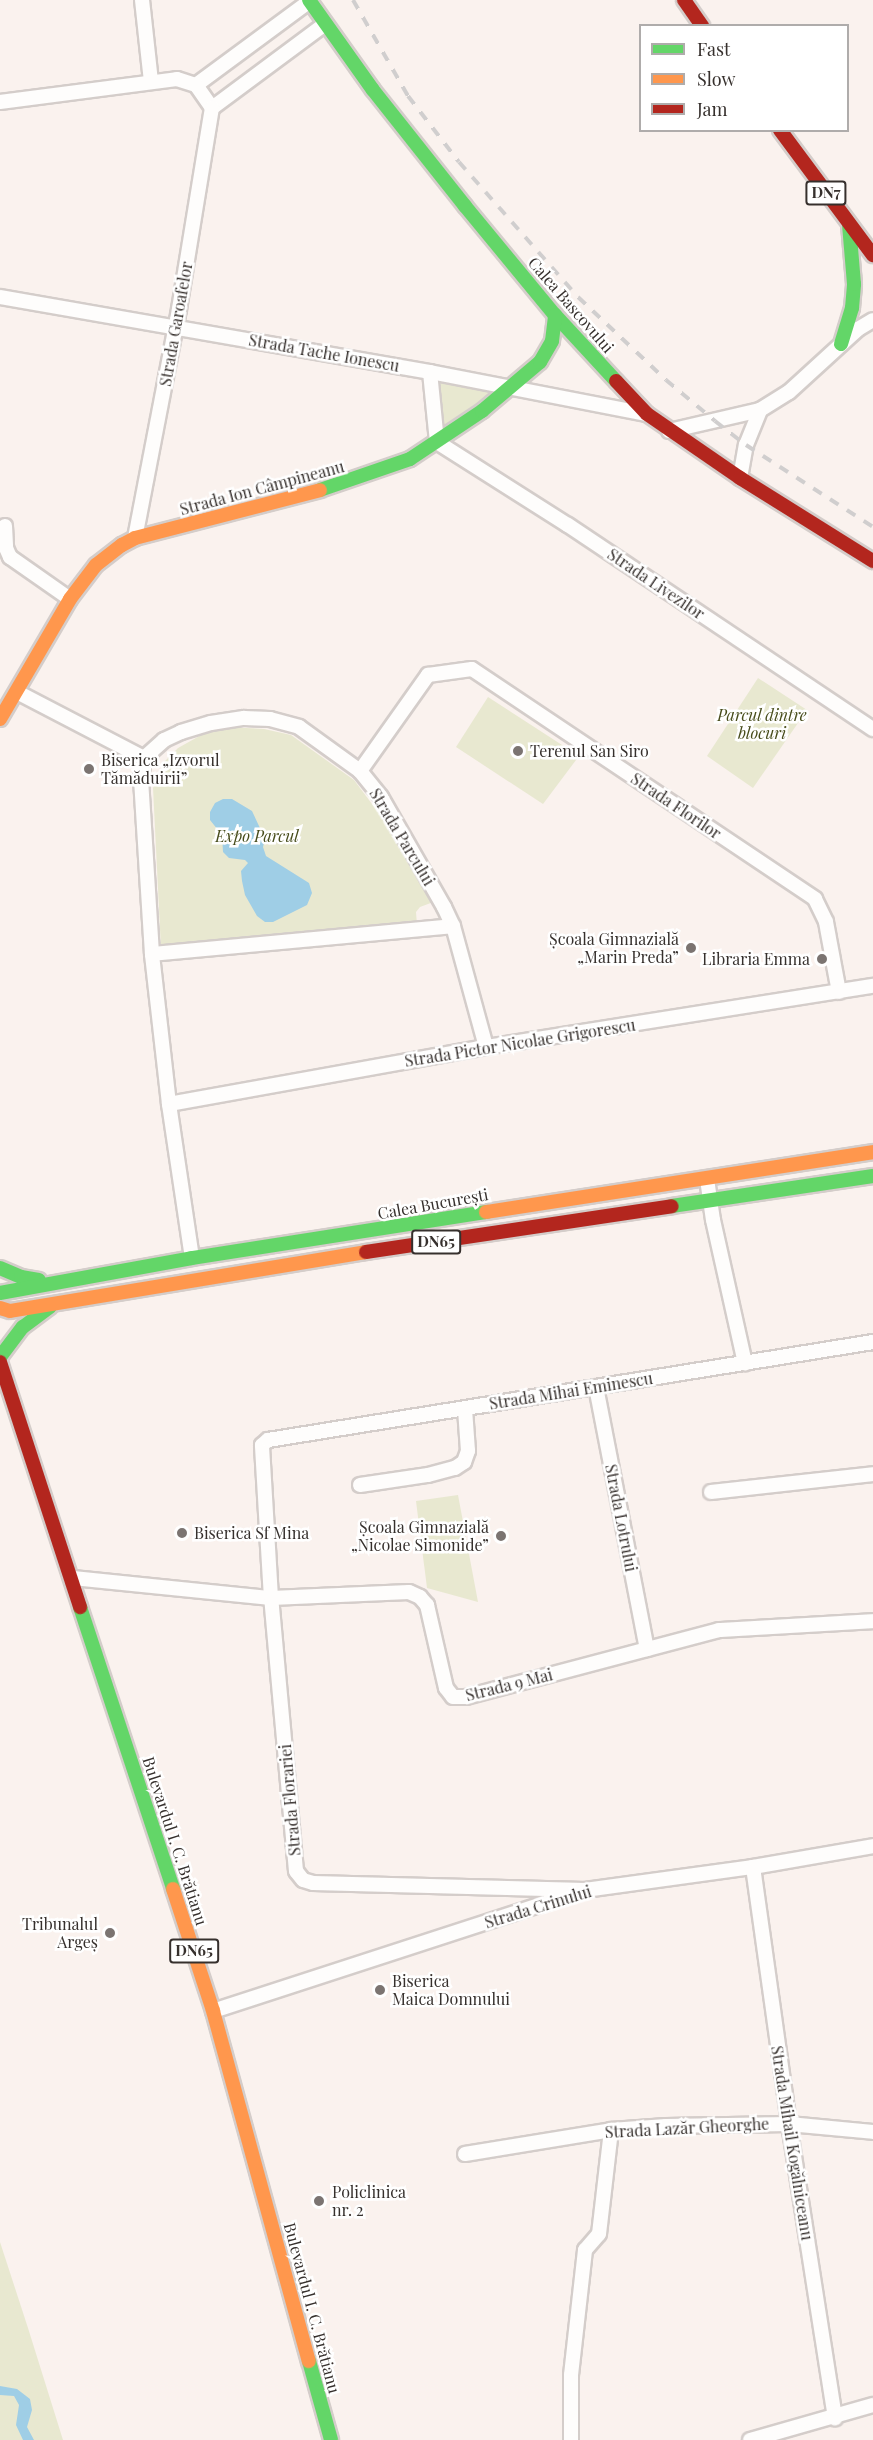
<!DOCTYPE html>
<html>
<head>
<meta charset="utf-8">
<style>
  body { margin:0 }
  #map { position:relative; width:873px; height:2440px; overflow:hidden; background:#faf2ee; font-family:"Playfair Display",serif }
  div>[style] { position:absolute }
  .green>* { inset:0; background:#e8e8d0 }
  .water>* { inset:0; background:#9fcee6 }
  .roads { filter:drop-shadow(2px 0 #d4cdca) drop-shadow(-2px 0 #d4cdca) drop-shadow(0 2px #d4cdca) drop-shadow(0 -2px #d4cdca) }
  .street>* { height:14px; margin:-7px; padding:0 7px; transform-origin:7px; border-radius:7px; background:#fefdfc }
  .fast>* { height:14px; margin:-7px; padding:0 7px; transform-origin:7px; border-radius:7px; background:#63d668 }
  .slow>* { height:14px; margin:-7px; padding:0 7px; transform-origin:7px; border-radius:7px; background:#ff974d }
  .jam>* { height:14px; margin:-7px; padding:0 7px; transform-origin:7px; border-radius:7px; background:#b3261e }
  .rail>* { height:4px; margin-top:-2px; transform-origin:0; background:repeating-linear-gradient(90deg,#d0cece 0 10px,transparent 0 20px) }
  .dots>* { width:16px; height:16px; translate:-50% -50%; box-sizing:border-box; border:3px solid #fff; border-radius:50% }
  span { translate:-50% -50%; white-space:nowrap; text-align:center; line-height:1.15; -webkit-text-stroke:5px #fff; paint-order:stroke }
  .shield-label span { padding:2px 4px; background:#fff; border:2px solid; border-radius:4px; -webkit-text-stroke-width:0 }
  .shield-label { font-size:15px; color:#36302d; font-weight:700 }
  .street-label { font-size:16px; color:#36302d }
  .park-label { font-size:16px; color:#474c1b; font-style:italic }
  .poi-label { font-size:16px; color:#36302d }
  .left { translate:0 -50%; text-align:left }
  .right { translate:-100% -50%; text-align:right }
  .legend { position:absolute; left:639px; top:24px; width:210px; height:108px; box-sizing:border-box; background:#fff; border:2px solid #afacab; margin:0; padding:8px 10px; list-style:none; font-size:18px; color:#36302d }
  .legend li { display:flex; align-items:center; gap:12px; height:30px }
  .legend b { width:30px; border:2px solid #afacab }
</style>
</head>
<body>
<div id="map">
  <div class="green">
    <div style="clip-path:polygon(430px 372px,511px 388px,437px 442px)"></div>
    <div style="clip-path:polygon(758px 678px,807px 710px,753px 788px,707px 756px)"></div>
    <div style="clip-path:polygon(488px 697px,579px 756px,543px 804px,456px 747px)"></div>
    <div style="clip-path:polygon(227px 727px,264px 729px,291px 735px,354px 780px,405px 848px,436px 901px,420px 907px,416px 912px,417px 924px,161px 949px,153px 788px,164px 762px,178px 748px,212px 729px)"></div>
    <div style="clip-path:polygon(458px 1495px,478px 1602px,427px 1588px,416px 1501px)"></div>
    <div style="clip-path:polygon(0 2242px,28px 2328px,63px 2440px,0 2440px)"></div>
  </div>
  <div class="water">
    <div style="clip-path:polygon(223px 799px,232px 799px,252px 811px,265px 839px,263px 847px,266px 856px,309px 883px,312px 893px,307px 905px,273px 922px,265px 922px,257px 916px,245px 895px,242px 881px,241px 871px,248px 863px,245px 860px,229px 858px,223px 852px,222px 835px,210px 820px,210px 812px,215px 803px)"></div>
    <div style="clip-path:polygon(0 2386px,17px 2389px,30px 2399px,32px 2410px,27px 2427px,34px 2440px,23px 2440px,16px 2425px,19px 2405px,14px 2396px,0 2395px)"></div>
  </div>
  <div class="roads">
    <div class="street">
      <div style="left:142px;top:0;width:82px;rotate:83.7deg"></div>
      <div style="left:196px;top:85px;width:142px;rotate:-36.4deg"></div>
      <div style="left:0;top:102px;width:178px;rotate:-7.4deg"></div>
      <div style="left:177px;top:79px;width:20px;rotate:18deg"></div>
      <div style="left:196px;top:85px;width:28px;rotate:55deg"></div>
      <div style="left:212px;top:108px;width:141px;rotate:-36.6deg"></div>
      <div style="left:0;top:297px;width:436px;rotate:9.9deg"></div>
      <div style="left:430px;top:372px;width:221px;rotate:11deg"></div>
      <div style="left:430px;top:372px;width:70px;rotate:84.3deg"></div>
      <div style="left:437px;top:442px;width:155px;rotate:32.4deg"></div>
      <div style="left:568px;top:525px;width:367px;rotate:33.8deg"></div>
      <div style="left:669px;top:431px;width:93px;rotate:-13deg"></div>
      <div style="left:760px;top:410px;width:34px;rotate:-32deg"></div>
      <div style="left:789px;top:392px;width:93px;rotate:-42.4deg"></div>
      <div style="left:858px;top:329px;width:17px;rotate:-31deg"></div>
      <div style="left:740px;top:478px;width:34px;rotate:-80deg"></div>
      <div style="left:746px;top:445px;width:38px;rotate:-68deg"></div>
      <div style="left:5px;top:526px;width:22px;rotate:87deg"></div>
      <div style="left:6px;top:548px;width:10px;rotate:66deg"></div>
      <div style="left:10px;top:557px;width:73px;rotate:35deg"></div>
      <div style="left:135px;top:538px;width:233px;rotate:-79.1deg"></div>
      <div style="left:179px;top:309px;width:204px;rotate:-80.7deg"></div>
      <div style="left:17px;top:692px;width:143px;rotate:27.5deg"></div>
      <div style="left:360px;top:771px;width:118px;rotate:-54.7deg"></div>
      <div style="left:428px;top:675px;width:44px;rotate:-7.8deg"></div>
      <div style="left:472px;top:669px;width:413px;rotate:33.8deg"></div>
      <div style="left:815px;top:899px;width:25px;rotate:64deg"></div>
      <div style="left:826px;top:922px;width:71px;rotate:79.5deg"></div>
      <div style="left:152px;top:954px;width:302px;rotate:-5.3deg"></div>
      <div style="left:169px;top:1104px;width:322px;rotate:-10.2deg"></div>
      <div style="left:486px;top:1047px;width:392px;rotate:-9deg"></div>
      <div style="left:707px;top:1179px;width:41px;rotate:81.7deg"></div>
      <div style="left:713px;top:1220px;width:147px;rotate:77.4deg"></div>
      <div style="left:192px;top:1258px;width:156px;rotate:-98.5deg"></div>
      <div style="left:169px;top:1104px;width:151px;rotate:-96.5deg"></div>
      <div style="left:152px;top:954px;width:176px;rotate:-93.6deg"></div>
      <div style="left:141px;top:778px;width:20px;rotate:-81deg"></div>
      <div style="left:144px;top:758px;width:27px;rotate:-42deg"></div>
      <div style="left:164px;top:740px;width:19px;rotate:-25deg"></div>
      <div style="left:181px;top:732px;width:31px;rotate:-17deg"></div>
      <div style="left:211px;top:723px;width:33px;rotate:-9deg"></div>
      <div style="left:244px;top:718px;width:26px;rotate:2deg"></div>
      <div style="left:270px;top:719px;width:30px;rotate:15deg"></div>
      <div style="left:299px;top:727px;width:75px;rotate:35.8deg"></div>
      <div style="left:360px;top:771px;width:33px;rotate:51deg"></div>
      <div style="left:381px;top:797px;width:127px;rotate:60.2deg"></div>
      <div style="left:444px;top:907px;width:21px;rotate:65deg"></div>
      <div style="left:453px;top:926px;width:125px;rotate:74.7deg"></div>
      <div style="left:596px;top:1387px;width:267px;rotate:79deg"></div>
      <div style="left:360px;top:1485px;width:69px;rotate:-8.4deg"></div>
      <div style="left:428px;top:1475px;width:28px;rotate:-15deg"></div>
      <div style="left:455px;top:1468px;width:11px;rotate:-34deg"></div>
      <div style="left:464px;top:1462px;width:12px;rotate:-70deg"></div>
      <div style="left:468px;top:1451px;width:42px;rotate:-94.1deg"></div>
      <div style="left:711px;top:1492px;width:163px;rotate:-6.3deg"></div>
      <div style="left:73px;top:1578px;width:199px;rotate:5.8deg"></div>
      <div style="left:271px;top:1598px;width:138px;rotate:-2.5deg"></div>
      <div style="left:409px;top:1592px;width:12px;rotate:24deg"></div>
      <div style="left:420px;top:1597px;width:11px;rotate:49deg"></div>
      <div style="left:427px;top:1605px;width:85px;rotate:77.1deg"></div>
      <div style="left:446px;top:1688px;width:11px;rotate:52deg"></div>
      <div style="left:453px;top:1697px;width:13px"></div>
      <div style="left:466px;top:1697px;width:262px;rotate:-14.8deg"></div>
      <div style="left:719px;top:1630px;width:154px;rotate:-3.3deg"></div>
      <div style="left:753px;top:1867px;width:260px;rotate:82deg"></div>
      <div style="left:789px;top:2124px;width:298px;rotate:81.1deg"></div>
      <div style="left:585px;top:1890px;width:272px;rotate:-178.5deg"></div>
      <div style="left:313px;top:1883px;width:10px;rotate:-163deg"></div>
      <div style="left:303px;top:1880px;width:11px;rotate:-128deg"></div>
      <div style="left:296px;top:1871px;width:274px;rotate:-95.2deg"></div>
      <div style="left:271px;top:1598px;width:153px;rotate:-93.4deg"></div>
      <div style="left:262px;top:1445px;width:8px;rotate:-40deg"></div>
      <div style="left:268px;top:1440px;width:613px;rotate:-9.2deg"></div>
      <div style="left:213px;top:2011px;width:391px;rotate:-18deg"></div>
      <div style="left:585px;top:1890px;width:170px;rotate:-7.8deg"></div>
      <div style="left:753px;top:1867px;width:122px;rotate:-9.9deg"></div>
      <div style="left:465px;top:2154px;width:148px;rotate:-9.3deg"></div>
      <div style="left:611px;top:2130px;width:55px;rotate:-4.2deg"></div>
      <div style="left:666px;top:2126px;width:123px;rotate:-0.9deg"></div>
      <div style="left:789px;top:2124px;width:84px;rotate:5.4deg"></div>
      <div style="left:571px;top:2440px;width:65px;rotate:-90deg"></div>
      <div style="left:571px;top:2375px;width:126px;rotate:-83.6deg"></div>
      <div style="left:585px;top:2250px;width:21px;rotate:-49deg"></div>
      <div style="left:599px;top:2234px;width:105px;rotate:-83.4deg"></div>
      <div style="left:750px;top:2440px;width:128px;rotate:-15.9deg"></div>
    </div>
    <div class="fast">
      <div style="left:309px;top:0;width:110px;rotate:54.6deg"></div>
      <div style="left:373px;top:90px;width:148px;rotate:51.6deg"></div>
      <div style="left:465px;top:206px;width:141px;rotate:50.5deg"></div>
      <div style="left:555px;top:315px;width:90px;rotate:47.3deg"></div>
      <div style="left:841px;top:344px;width:38px;rotate:-73deg"></div>
      <div style="left:852px;top:308px;width:24px;rotate:-85deg"></div>
      <div style="left:854px;top:284px;width:60px;rotate:-94.8deg"></div>
      <div style="left:320px;top:490px;width:95px;rotate:-19deg"></div>
      <div style="left:410px;top:459px;width:87px;rotate:-33.7deg"></div>
      <div style="left:482px;top:411px;width:76px;rotate:-40.2deg"></div>
      <div style="left:540px;top:362px;width:24px;rotate:-60deg"></div>
      <div style="left:552px;top:341px;width:26px;rotate:-83deg"></div>
      <div style="left:672px;top:1206px;width:203px;rotate:-8.5deg"></div>
      <div style="left:0;top:1268px;width:23px;rotate:23deg"></div>
      <div style="left:21px;top:1277px;width:18px;rotate:9deg"></div>
      <div style="left:0;top:1293px;width:195px;rotate:-10.3deg"></div>
      <div style="left:192px;top:1258px;width:298px;rotate:-8.9deg"></div>
      <div style="left:0;top:1357px;width:38px;rotate:-53deg"></div>
      <div style="left:23px;top:1327px;width:34px;rotate:-37deg"></div>
      <div style="left:80px;top:1607px;width:297px;rotate:71.7deg"></div>
      <div style="left:309px;top:2361px;width:82px;rotate:74.4deg"></div>
    </div>
    <div class="slow">
      <div style="left:0;top:719px;width:139px;rotate:-59.7deg"></div>
      <div style="left:70px;top:599px;width:43px;rotate:-52.6deg"></div>
      <div style="left:96px;top:565px;width:33px;rotate:-38deg"></div>
      <div style="left:122px;top:545px;width:15px;rotate:-28deg"></div>
      <div style="left:135px;top:538px;width:191px;rotate:-14.5deg"></div>
      <div style="left:486px;top:1212px;width:392px;rotate:-8.8deg"></div>
      <div style="left:0;top:1308px;width:10px;rotate:17deg"></div>
      <div style="left:10px;top:1311px;width:361px;rotate:-9.4deg"></div>
      <div style="left:173px;top:1889px;width:128px;rotate:71.8deg"></div>
      <div style="left:213px;top:2011px;width:363px;rotate:74.7deg"></div>
    </div>
    <div class="jam">
      <div style="left:684px;top:0;width:32px;rotate:55deg"></div>
      <div style="left:780px;top:130px;width:156px;rotate:53.4deg"></div>
      <div style="left:616px;top:381px;width:45px;rotate:46.8deg"></div>
      <div style="left:647px;top:414px;width:113px;rotate:34.5deg"></div>
      <div style="left:740px;top:478px;width:157px;rotate:32deg"></div>
      <div style="left:366px;top:1252px;width:309px;rotate:-8.5deg"></div>
      <div style="left:0;top:1362px;width:258px;rotate:71.9deg"></div>
    </div>
  </div>
  <div class="rail">
    <div style="left:353px;top:0;width:111px;rotate:60.2deg"></div>
    <div style="left:408px;top:96px;width:83px;rotate:52.3deg"></div>
    <div style="left:459px;top:162px;width:180px;rotate:48.6deg"></div>
    <div style="left:578px;top:297px;width:121px;rotate:43.3deg"></div>
    <div style="left:666px;top:380px;width:64px;rotate:39.9deg"></div>
    <div style="left:715px;top:421px;width:39px;rotate:38deg"></div>
    <div style="left:746px;top:445px;width:151px;rotate:32.8deg"></div>
  </div>
  <div class="dots">
    <div style="left:518px;top:751px;background:#7b7471"></div>
    <div style="left:89px;top:769px;background:#7b7471"></div>
    <div style="left:691px;top:948px;background:#7b7471"></div>
    <div style="left:822px;top:959px;background:#7b7471"></div>
    <div style="left:182px;top:1533px;background:#7b7471"></div>
    <div style="left:501px;top:1536px;background:#7b7471"></div>
    <div style="left:110px;top:1933px;background:#7b7471"></div>
    <div style="left:380px;top:1990px;background:#7b7471"></div>
    <div style="left:319px;top:2201px;background:#7b7471"></div>
  </div>
  <div class="shield-label">
    <span style="left:826px;top:193px">DN7</span>
    <span style="left:436px;top:1242px">DN65</span>
    <span style="left:194px;top:1951px">DN65</span>
  </div>
  <div class="street-label">
    <span style="left:571px;top:305px;rotate:49deg">Calea Bascovului</span>
    <span style="left:176px;top:324px;rotate:-80deg">Strada Garoafelor</span>
    <span style="left:324px;top:353px;rotate:10deg">Strada Tache Ionescu</span>
    <span style="left:262px;top:488px;rotate:-15deg">Strada Ion Câmpineanu</span>
    <span style="left:656px;top:584px;rotate:34deg">Strada Livezilor</span>
    <span style="left:676px;top:806px;rotate:34deg">Strada Florilor</span>
    <span style="left:402px;top:837px;rotate:59deg">Strada Parcului</span>
    <span style="left:520px;top:1043px;rotate:-9deg">Strada Pictor Nicolae Grigorescu</span>
    <span style="left:433px;top:1204px;rotate:-10deg">Calea București</span>
    <span style="left:571px;top:1391px;rotate:-9deg">Strada Mihai Eminescu</span>
    <span style="left:621px;top:1518px;rotate:79deg">Strada Lotrului</span>
    <span style="left:509px;top:1685px;rotate:-14deg">Strada 9 Mai</span>
    <span style="left:290px;top:1800px;rotate:-95deg">Strada Florariei</span>
    <span style="left:175px;top:1841px;rotate:72deg">Bulevardul I. C. Brătianu</span>
    <span style="left:538px;top:1907px;rotate:-17deg">Strada Crinului</span>
    <span style="left:687px;top:2128px;rotate:-3deg">Strada Lazăr Gheorghe</span>
    <span style="left:792px;top:2143px;rotate:81deg">Strada Mihail Kogălniceanu</span>
    <span style="left:312px;top:2308px;rotate:75deg">Bulevardul I. C. Brătianu</span>
  </div>
  <div class="park-label">
    <span style="left:762px;top:724px">Parcul dintre<br>blocuri</span>
    <span style="left:257px;top:836px">Expo Parcul</span>
  </div>
  <div class="poi-label">
    <span class="left" style="left:530px;top:751px">Terenul San Siro</span>
    <span class="left" style="left:101px;top:769px">Biserica „Izvorul<br>Tămăduirii”</span>
    <span class="right" style="left:679px;top:948px">Școala Gimnazială<br>„Marin Preda”</span>
    <span class="right" style="left:810px;top:959px">Libraria Emma</span>
    <span class="right" style="left:489px;top:1536px">Școala Gimnazială<br>„Nicolae Simonide”</span>
    <span class="left" style="left:194px;top:1533px">Biserica Sf Mina</span>
    <span class="right" style="left:98px;top:1933px">Tribunalul<br>Argeș</span>
    <span class="left" style="left:392px;top:1990px">Biserica<br>Maica Domnului</span>
    <span class="left" style="left:332px;top:2201px">Policlinica<br>nr. 2</span>
  </div>
  <ul class="legend">
  <li><b style="height:8px;background:#63d668"></b>Fast</li>
  <li><b style="height:8px;background:#ff974d"></b>Slow</li>
  <li><b style="height:8px;background:#b3261e"></b>Jam</li>
  </ul>
</div>
</body>
</html>
